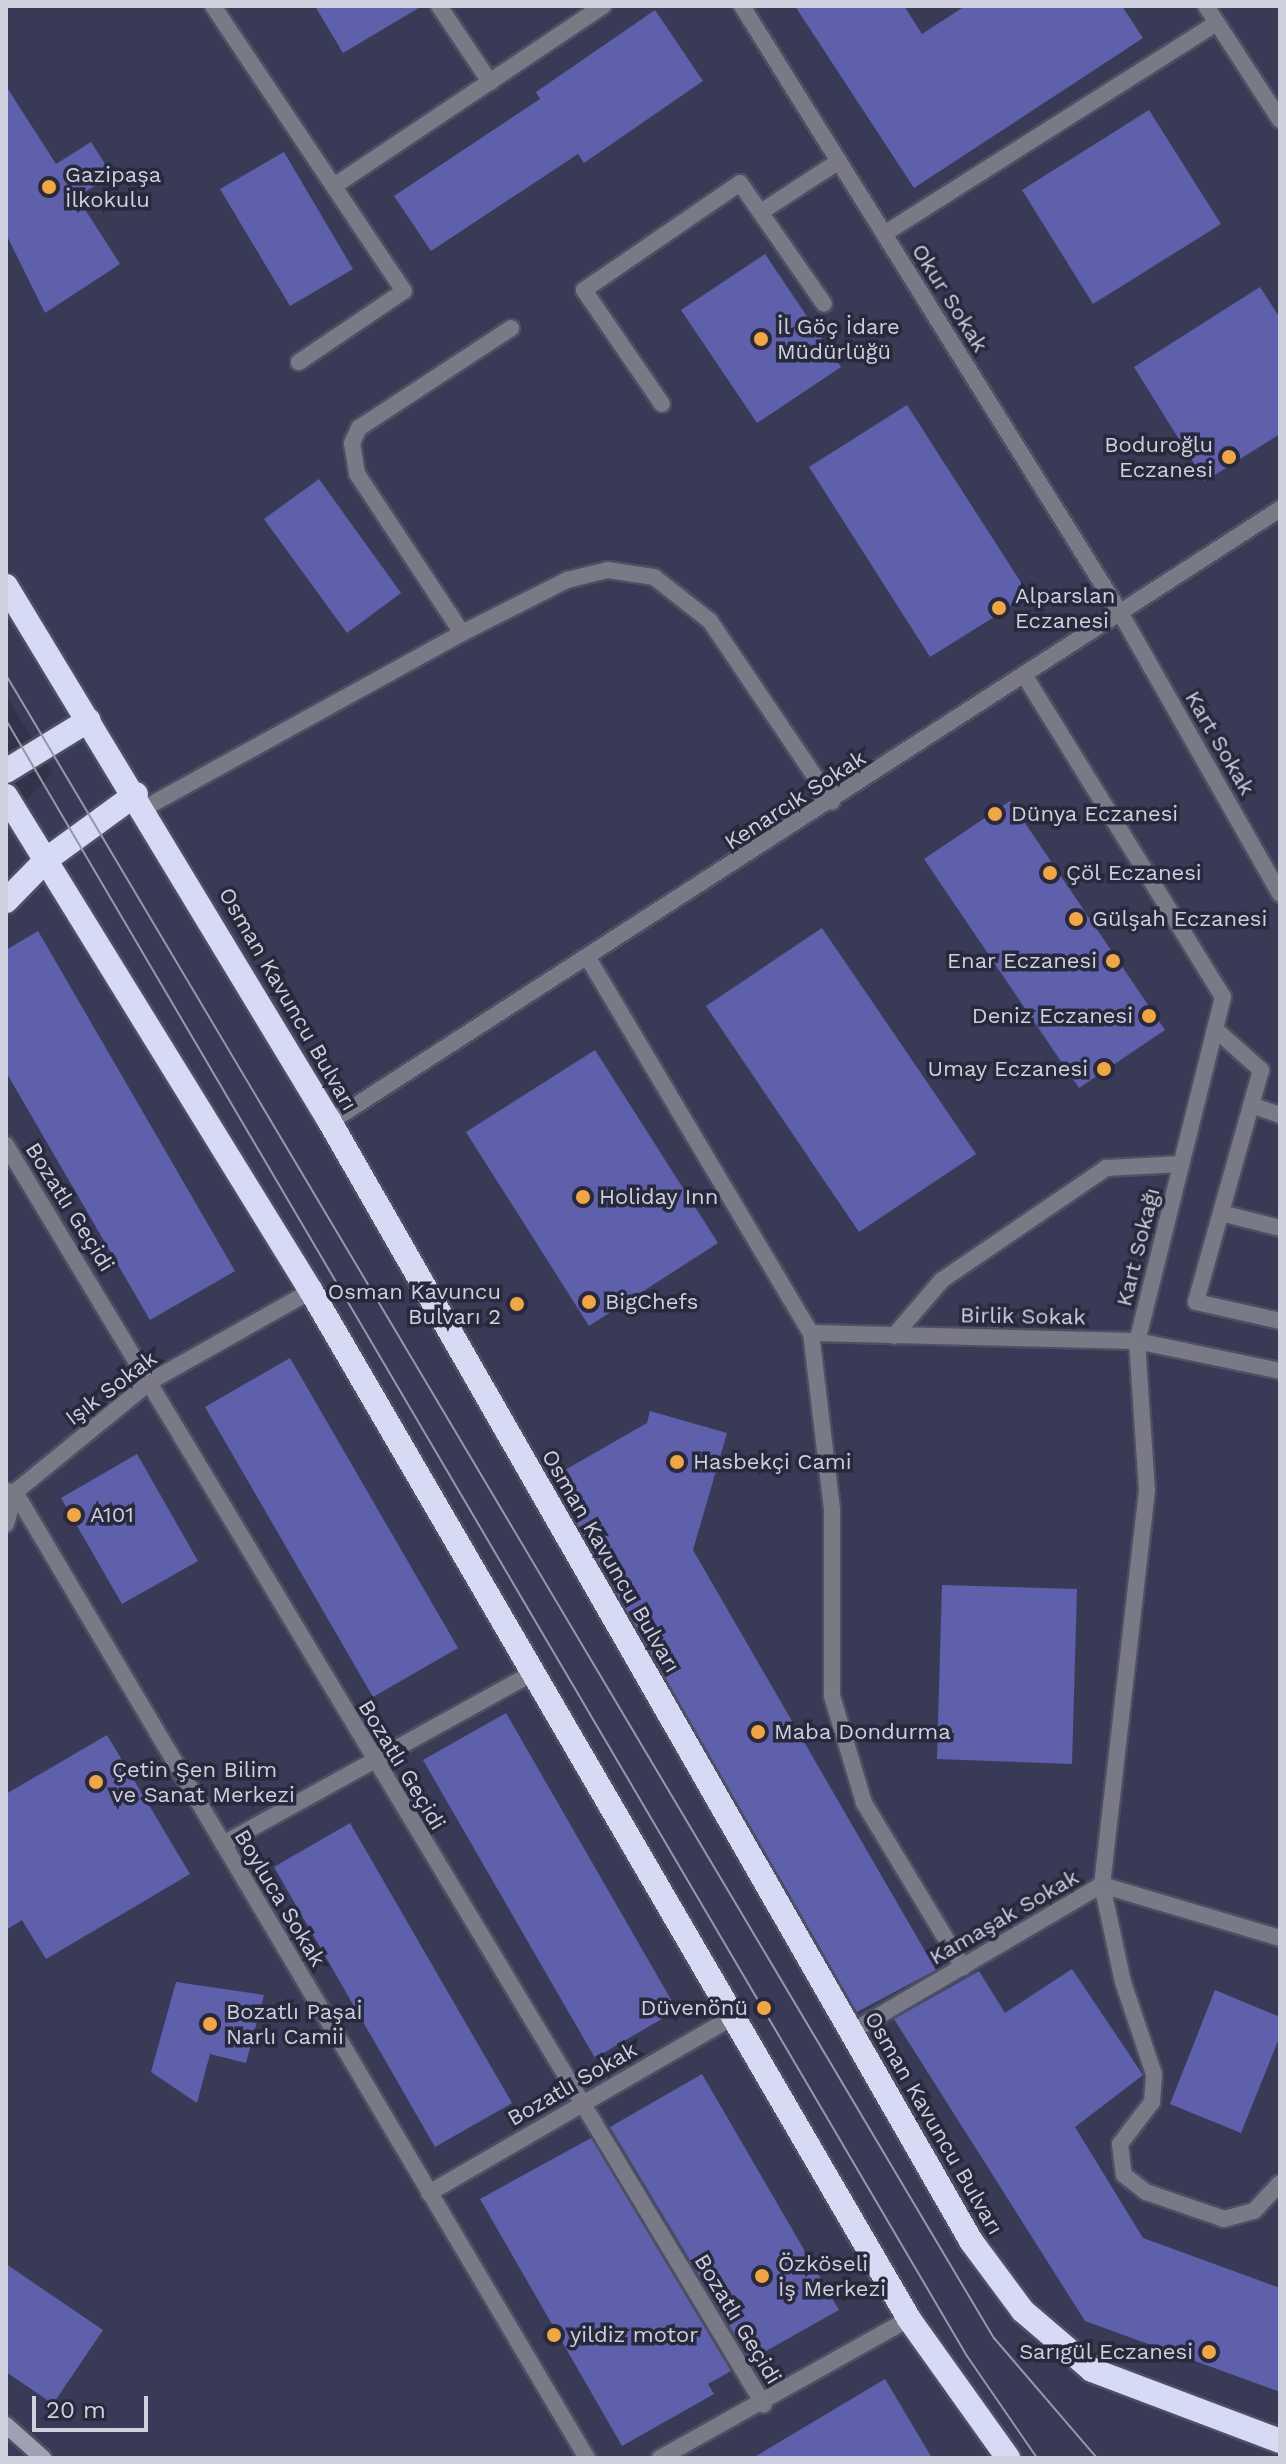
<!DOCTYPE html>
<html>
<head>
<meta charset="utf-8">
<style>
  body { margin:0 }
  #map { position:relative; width:1286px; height:2464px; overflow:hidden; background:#323348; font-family:"Work Sans",sans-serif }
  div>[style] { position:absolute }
  .built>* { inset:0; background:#393b56 }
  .building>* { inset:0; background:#5e60ab }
  .roads { filter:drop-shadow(2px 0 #4e4f63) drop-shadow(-2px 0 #4e4f63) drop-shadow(0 2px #4e4f63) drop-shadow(0 -2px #4e4f63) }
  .lane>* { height:16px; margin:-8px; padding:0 8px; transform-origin:8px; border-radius:8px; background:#797a85 }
  .street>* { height:16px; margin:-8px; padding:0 8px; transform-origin:8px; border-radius:8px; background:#797a85 }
  .secondary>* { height:16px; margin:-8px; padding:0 8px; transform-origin:8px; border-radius:8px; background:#9fa1b2 }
  .highway>* { height:24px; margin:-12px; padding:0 12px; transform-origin:12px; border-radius:12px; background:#d6daf4 }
  .tram>* { height:2px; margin:-1px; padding:0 1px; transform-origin:1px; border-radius:1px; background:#9697a7 }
  .dots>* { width:22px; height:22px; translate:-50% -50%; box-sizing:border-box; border:4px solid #28293d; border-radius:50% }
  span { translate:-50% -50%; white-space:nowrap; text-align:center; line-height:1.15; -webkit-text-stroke:7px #28293d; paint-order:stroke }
  .poi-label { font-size:22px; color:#ced0dd }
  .left { translate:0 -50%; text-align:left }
  .right { translate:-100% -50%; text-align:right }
  .street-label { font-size:22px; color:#ced0dd }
  .frame { position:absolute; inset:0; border:8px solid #ced0dd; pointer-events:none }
  .scale { position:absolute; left:32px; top:2396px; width:116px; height:36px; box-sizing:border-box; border:4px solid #ced0dd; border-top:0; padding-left:10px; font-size:24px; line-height:28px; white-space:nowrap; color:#ced0dd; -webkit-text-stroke:6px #28293d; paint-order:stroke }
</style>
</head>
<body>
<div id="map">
  <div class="built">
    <div style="clip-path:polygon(6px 6px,1280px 6px,1280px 2458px,6px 2458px,6px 819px,53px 773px,6px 695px)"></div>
  </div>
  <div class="building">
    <div style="clip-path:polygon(315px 6px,422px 6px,343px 53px)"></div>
    <div style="clip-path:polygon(795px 6px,904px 6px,922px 34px,965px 6px,1122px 6px,1143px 38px,914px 188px)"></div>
    <div style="clip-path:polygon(655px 10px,703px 81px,584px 163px,578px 154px,431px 251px,394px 196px,540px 99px,536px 92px)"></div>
    <div style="clip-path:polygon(6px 86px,56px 164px,91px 142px,112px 175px,77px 197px,120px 264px,45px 313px,6px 234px)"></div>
    <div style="clip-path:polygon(1149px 110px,1221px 224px,1093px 304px,1022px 190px)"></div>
    <div style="clip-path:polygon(284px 152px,353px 269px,290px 306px,220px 189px)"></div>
    <div style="clip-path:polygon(765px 254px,841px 367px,757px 423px,681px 310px)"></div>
    <div style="clip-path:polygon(1260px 287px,1280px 318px,1280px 434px,1205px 481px,1134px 367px)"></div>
    <div style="clip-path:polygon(907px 405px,1029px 595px,930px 657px,809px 467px)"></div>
    <div style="clip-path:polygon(319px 479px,401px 593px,347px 633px,264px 519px)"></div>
    <div style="clip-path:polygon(1010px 801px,1165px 1030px,1079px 1088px,924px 859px)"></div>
    <div style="clip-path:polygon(822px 928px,976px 1154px,859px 1232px,706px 1006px)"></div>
    <div style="clip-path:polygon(38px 931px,235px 1271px,150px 1320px,6px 1072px,6px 950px)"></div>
    <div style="clip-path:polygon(595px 1050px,718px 1243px,589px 1326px,466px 1132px)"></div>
    <div style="clip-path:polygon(290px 1358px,458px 1648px,373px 1697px,205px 1407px)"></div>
    <div style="clip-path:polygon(650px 1411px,727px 1433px,693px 1550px,936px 1970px,857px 2012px,551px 1478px,647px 1423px)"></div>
    <div style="clip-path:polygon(137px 1454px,198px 1561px,122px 1604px,61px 1498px)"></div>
    <div style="clip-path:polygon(942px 1585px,1077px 1589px,1072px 1764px,937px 1759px)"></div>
    <div style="clip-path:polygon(506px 1713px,677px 2010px,595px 2058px,423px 1760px)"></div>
    <div style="clip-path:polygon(107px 1735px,190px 1874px,46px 1959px,22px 1920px,6px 1930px,6px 1794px)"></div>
    <div style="clip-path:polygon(350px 1823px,512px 2103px,435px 2147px,274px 1867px)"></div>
    <div style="clip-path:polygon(1072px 1969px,1143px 2075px,1075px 2127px,1143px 2238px,1280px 2288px,1280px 2392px,1085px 2321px,894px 2019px,979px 1971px,1005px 2013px)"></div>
    <div style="clip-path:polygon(176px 1982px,264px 1995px,246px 2063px,210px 2054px,197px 2103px,151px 2072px)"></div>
    <div style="clip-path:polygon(1215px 1990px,1280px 2017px,1280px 2036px,1241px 2133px,1170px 2104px)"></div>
    <div style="clip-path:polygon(702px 2074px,839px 2310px,750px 2360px,610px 2127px)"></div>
    <div style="clip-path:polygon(591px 2138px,731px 2371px,708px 2384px,714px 2394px,622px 2446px,480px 2199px)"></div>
    <div style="clip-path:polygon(6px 2264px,103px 2330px,53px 2404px,6px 2372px)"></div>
    <div style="clip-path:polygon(885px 2379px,932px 2458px,753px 2458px)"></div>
  </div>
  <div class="roads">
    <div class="lane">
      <div style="left:213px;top:6px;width:343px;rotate:56.2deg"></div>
      <div style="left:404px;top:291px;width:127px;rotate:145.9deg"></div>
      <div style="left:439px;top:6px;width:92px;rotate:56.1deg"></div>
      <div style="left:334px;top:186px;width:324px;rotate:-33.8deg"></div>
      <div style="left:761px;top:212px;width:93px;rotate:-33.2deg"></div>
      <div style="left:884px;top:234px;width:394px;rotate:-32.4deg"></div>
      <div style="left:662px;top:404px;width:138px;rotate:-124.4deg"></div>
      <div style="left:584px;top:290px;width:189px;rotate:-34.4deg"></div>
      <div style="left:740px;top:183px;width:147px;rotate:55.2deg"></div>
      <div style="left:462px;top:633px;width:191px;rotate:-123.4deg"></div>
      <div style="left:357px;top:474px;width:31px;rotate:-99deg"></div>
      <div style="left:352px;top:443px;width:17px;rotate:-65deg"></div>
      <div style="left:359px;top:428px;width:182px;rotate:-33.3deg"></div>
      <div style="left:145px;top:808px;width:362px;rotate:-28.9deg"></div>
      <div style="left:462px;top:633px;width:118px;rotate:-26.8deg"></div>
      <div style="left:567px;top:580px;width:42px;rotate:-13.7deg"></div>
      <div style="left:608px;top:570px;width:47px;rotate:8.7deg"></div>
      <div style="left:654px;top:577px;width:71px;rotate:38.2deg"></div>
      <div style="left:710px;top:621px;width:218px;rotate:56deg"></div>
      <div style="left:1215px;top:1029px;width:62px;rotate:41.7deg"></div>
      <div style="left:1261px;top:1070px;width:241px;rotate:105.7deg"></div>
      <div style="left:1196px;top:1302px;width:86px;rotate:12.7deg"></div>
      <div style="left:1251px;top:1105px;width:31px;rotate:19deg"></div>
      <div style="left:1221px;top:1213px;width:61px;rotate:14.3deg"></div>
      <div style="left:811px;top:1333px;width:178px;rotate:83.2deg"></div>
      <div style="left:832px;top:1510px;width:186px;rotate:90deg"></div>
      <div style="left:832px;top:1696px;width:112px;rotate:73.3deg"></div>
      <div style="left:864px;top:1803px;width:192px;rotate:58.9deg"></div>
      <div style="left:894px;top:1336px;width:74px;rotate:-49.4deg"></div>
      <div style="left:942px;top:1280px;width:199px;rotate:-34.3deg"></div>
      <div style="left:1106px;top:1168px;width:75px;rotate:-3.1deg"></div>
      <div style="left:1102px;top:1885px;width:99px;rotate:77.8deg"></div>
      <div style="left:1123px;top:1982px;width:97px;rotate:71.4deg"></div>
      <div style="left:1154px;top:2074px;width:28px;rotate:94deg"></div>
      <div style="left:1152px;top:2102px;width:53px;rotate:127.3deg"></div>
      <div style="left:1120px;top:2144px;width:31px;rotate:83deg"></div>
      <div style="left:1124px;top:2175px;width:28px;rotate:38deg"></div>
      <div style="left:1146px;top:2192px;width:83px;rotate:19.1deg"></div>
      <div style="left:1224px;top:2219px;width:31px;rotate:-15deg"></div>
      <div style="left:1254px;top:2211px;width:38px;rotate:-47deg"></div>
    </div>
    <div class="street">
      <div style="left:742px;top:6px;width:716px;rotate:58.06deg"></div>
      <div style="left:1121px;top:614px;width:322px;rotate:60.4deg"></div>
      <div style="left:1206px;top:6px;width:136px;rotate:57deg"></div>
      <div style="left:1026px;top:678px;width:375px;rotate:58.3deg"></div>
      <div style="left:1223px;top:997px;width:355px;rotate:104deg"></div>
      <div style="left:1137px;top:1341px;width:149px;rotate:86.2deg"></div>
      <div style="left:1147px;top:1490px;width:398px;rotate:96.5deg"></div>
      <div style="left:588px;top:958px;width:436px;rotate:59.3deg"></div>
      <div style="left:811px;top:1333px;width:326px;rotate:1.4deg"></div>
      <div style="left:1137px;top:1341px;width:146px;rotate:11.8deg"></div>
      <div style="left:330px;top:1122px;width:1131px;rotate:-32.83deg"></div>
      <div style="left:6px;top:1145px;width:1470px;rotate:58.97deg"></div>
      <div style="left:6px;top:1491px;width:9px;rotate:6deg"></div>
      <div style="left:15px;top:1492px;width:1123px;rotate:59.37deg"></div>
      <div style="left:6px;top:1524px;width:33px;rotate:-74deg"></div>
      <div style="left:15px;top:1492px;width:176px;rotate:-39.2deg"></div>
      <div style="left:151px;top:1381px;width:184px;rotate:-29.4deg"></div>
      <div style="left:223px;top:1844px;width:355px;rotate:-28.9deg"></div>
      <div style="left:851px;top:2032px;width:291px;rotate:-30.4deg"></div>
      <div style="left:1102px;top:1885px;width:186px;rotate:16.6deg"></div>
      <div style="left:429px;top:2193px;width:357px;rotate:-30.1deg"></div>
      <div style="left:660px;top:2458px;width:285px;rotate:-29.2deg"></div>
    </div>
    <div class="secondary">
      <div style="left:6px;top:2425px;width:50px;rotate:41.7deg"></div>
    </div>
    <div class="highway">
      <div style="left:6px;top:586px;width:626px;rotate:58.85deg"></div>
      <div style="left:330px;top:1122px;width:1290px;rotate:60.19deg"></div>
      <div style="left:971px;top:2241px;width:87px;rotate:53.4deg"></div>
      <div style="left:1023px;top:2311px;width:91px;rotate:40.5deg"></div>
      <div style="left:1092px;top:2370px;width:201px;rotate:20.7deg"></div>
      <div style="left:6px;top:771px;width:97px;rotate:-31.6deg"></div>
      <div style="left:6px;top:796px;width:581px;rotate:58.36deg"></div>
      <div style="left:311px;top:1291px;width:1189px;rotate:59.81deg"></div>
      <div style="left:909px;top:2319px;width:171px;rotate:54.5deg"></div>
      <div style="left:6px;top:901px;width:59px;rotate:-45.7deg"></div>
      <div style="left:47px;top:859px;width:110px;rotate:-36.1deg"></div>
    </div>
  </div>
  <div class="tram">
    <div style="left:6px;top:675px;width:1934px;rotate:59.29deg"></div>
    <div style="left:994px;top:2338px;width:158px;rotate:49.4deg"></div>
    <div style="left:6px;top:720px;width:1897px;rotate:59.57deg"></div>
    <div style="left:967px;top:2356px;width:124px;rotate:55.5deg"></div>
  </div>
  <div class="dots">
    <div style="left:49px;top:187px;background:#f1a640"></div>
    <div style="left:761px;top:339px;background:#f1a640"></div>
    <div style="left:1229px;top:457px;background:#f1a640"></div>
    <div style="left:999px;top:608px;background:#f1a640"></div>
    <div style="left:995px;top:814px;background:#f1a640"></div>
    <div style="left:1050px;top:873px;background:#f1a640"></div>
    <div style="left:1076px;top:919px;background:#f1a640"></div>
    <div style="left:1113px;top:961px;background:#f1a640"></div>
    <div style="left:1149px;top:1016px;background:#f1a640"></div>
    <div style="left:1104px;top:1069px;background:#f1a640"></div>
    <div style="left:583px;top:1197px;background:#f1a640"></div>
    <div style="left:589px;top:1302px;background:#f1a640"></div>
    <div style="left:517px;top:1304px;background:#f1a640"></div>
    <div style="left:677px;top:1462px;background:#f1a640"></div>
    <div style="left:74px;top:1515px;background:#f1a640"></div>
    <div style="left:758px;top:1732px;background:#f1a640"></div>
    <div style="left:96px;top:1782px;background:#f1a640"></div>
    <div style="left:764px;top:2008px;background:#f1a640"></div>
    <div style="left:210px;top:2024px;background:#f1a640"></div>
    <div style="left:762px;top:2276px;background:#f1a640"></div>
    <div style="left:554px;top:2335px;background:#f1a640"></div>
    <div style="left:1209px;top:2352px;background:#f1a640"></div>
  </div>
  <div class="poi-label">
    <span class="left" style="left:65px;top:187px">Gazipaşa<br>İlkokulu</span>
    <span class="left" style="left:777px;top:339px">İl Göç İdare<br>Müdürlüğü</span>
    <span class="right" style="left:1213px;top:457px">Boduroğlu<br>Eczanesi</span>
    <span class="left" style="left:1015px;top:608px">Alparslan<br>Eczanesi</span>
    <span class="left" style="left:1011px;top:814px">Dünya Eczanesi</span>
    <span class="left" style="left:1066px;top:873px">Çöl Eczanesi</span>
    <span class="left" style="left:1092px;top:919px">Gülşah Eczanesi</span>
    <span class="right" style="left:1097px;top:961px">Enar Eczanesi</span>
    <span class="right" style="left:1133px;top:1016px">Deniz Eczanesi</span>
    <span class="right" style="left:1088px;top:1069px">Umay Eczanesi</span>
    <span class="left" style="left:599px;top:1197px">Holiday Inn</span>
    <span class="right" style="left:501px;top:1304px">Osman Kavuncu<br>Bulvarı 2</span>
    <span class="left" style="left:605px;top:1302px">BigChefs</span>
    <span class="left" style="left:693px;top:1462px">Hasbekçi Cami</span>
    <span class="left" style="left:90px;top:1515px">A101</span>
    <span class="left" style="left:774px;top:1732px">Maba Dondurma</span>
    <span class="left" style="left:112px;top:1782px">Çetin Şen Bilim<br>ve Sanat Merkezi</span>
    <span class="right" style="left:748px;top:2008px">Düvenönü</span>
    <span class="left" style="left:226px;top:2024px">Bozatlı Paşaİ<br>Narlı Camii</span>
    <span class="left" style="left:778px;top:2276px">Özköseli<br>İş Merkezi</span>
    <span class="left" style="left:570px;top:2335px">yildiz motor</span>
    <span class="right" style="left:1193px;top:2352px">Sarıgül Eczanesi</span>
  </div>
  <div class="street-label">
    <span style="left:950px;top:298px;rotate:58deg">Okur Sokak</span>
    <span style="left:1220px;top:743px;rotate:60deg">Kart Sokak</span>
    <span style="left:795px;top:800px;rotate:-33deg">Kenarcık Sokak</span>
    <span style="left:288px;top:999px;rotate:60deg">Osman Kavuncu Bulvarı</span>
    <span style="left:70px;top:1207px;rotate:58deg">Bozatlı Geçidi</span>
    <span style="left:1138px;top:1247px;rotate:-76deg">Kart Sokağı</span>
    <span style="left:1023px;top:1316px;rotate:1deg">Birlik Sokak</span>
    <span style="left:111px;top:1388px;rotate:-37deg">Işık Sokak</span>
    <span style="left:611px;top:1561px;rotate:60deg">Osman Kavuncu Bulvarı</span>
    <span style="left:402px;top:1765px;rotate:59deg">Bozatlı Geçidi</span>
    <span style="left:280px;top:1898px;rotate:59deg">Boyluca Sokak</span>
    <span style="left:1004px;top:1917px;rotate:-30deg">Kamaşak Sokak</span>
    <span style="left:572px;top:2084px;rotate:-30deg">Bozatlı Sokak</span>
    <span style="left:934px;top:2123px;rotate:60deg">Osman Kavuncu Bulvarı</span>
    <span style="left:738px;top:2319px;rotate:59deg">Bozatlı Geçidi</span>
  </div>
  <div class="frame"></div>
  <div class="scale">20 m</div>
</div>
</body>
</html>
